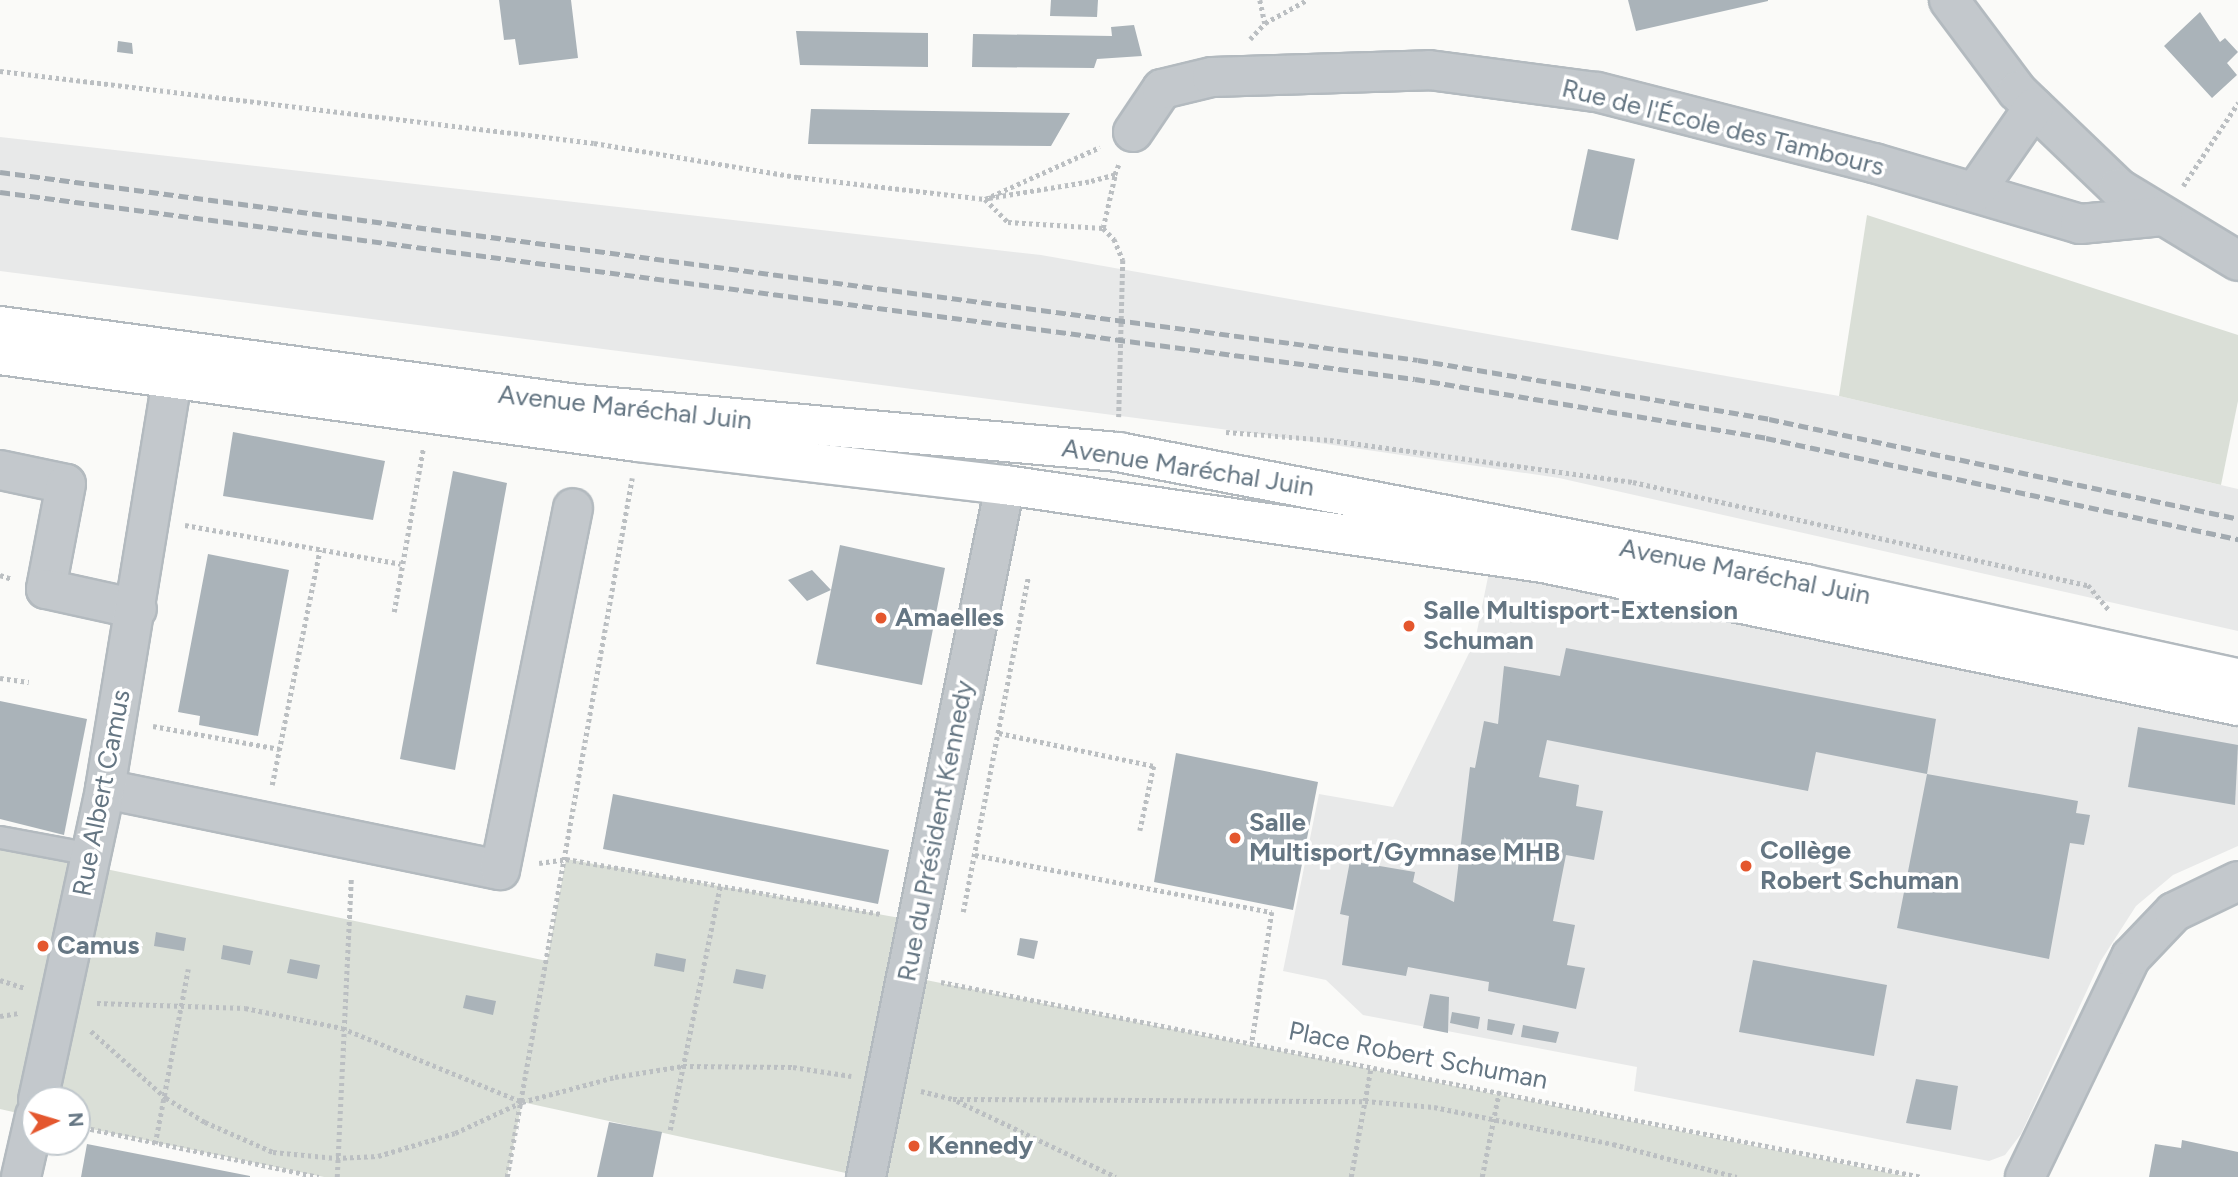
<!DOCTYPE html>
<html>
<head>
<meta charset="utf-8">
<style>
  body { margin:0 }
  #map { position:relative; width:2238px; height:1177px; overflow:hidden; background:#fafaf8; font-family:Figtree,sans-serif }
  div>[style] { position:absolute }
  .built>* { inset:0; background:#e8e9e9 }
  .green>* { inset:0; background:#dadfd7 }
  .building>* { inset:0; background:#aab3b9 }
  .path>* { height:4.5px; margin-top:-2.25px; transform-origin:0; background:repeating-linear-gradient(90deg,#bbbfc2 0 3.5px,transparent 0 7px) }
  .roads { filter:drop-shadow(2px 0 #b3babf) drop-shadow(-2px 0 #b3babf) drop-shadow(0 2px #b3babf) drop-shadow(0 -2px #b3babf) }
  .lane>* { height:21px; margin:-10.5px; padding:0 10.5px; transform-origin:10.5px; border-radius:10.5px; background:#c3c8cc }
  .street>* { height:38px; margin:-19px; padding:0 19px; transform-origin:19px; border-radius:19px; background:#c3c8cc }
  .secondary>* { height:38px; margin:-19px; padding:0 19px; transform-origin:19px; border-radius:19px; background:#fff }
  .rail>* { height:5px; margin-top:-2.5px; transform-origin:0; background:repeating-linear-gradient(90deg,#a2aab0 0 10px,transparent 0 15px) }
  .dots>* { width:19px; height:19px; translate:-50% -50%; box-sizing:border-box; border:4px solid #fff; border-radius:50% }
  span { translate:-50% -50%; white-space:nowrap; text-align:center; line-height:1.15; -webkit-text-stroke:7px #fff; paint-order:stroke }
  .street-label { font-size:26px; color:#657683 }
  .poi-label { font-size:26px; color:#657683; font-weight:700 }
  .left { translate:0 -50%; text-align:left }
  .north { position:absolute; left:21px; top:1086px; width:70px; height:70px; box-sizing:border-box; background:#fff; border:2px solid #c1c8cd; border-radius:50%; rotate:86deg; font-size:19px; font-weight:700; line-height:28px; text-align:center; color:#657683 }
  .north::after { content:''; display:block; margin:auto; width:24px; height:32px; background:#e4572e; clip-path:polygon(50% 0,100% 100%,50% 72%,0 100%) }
</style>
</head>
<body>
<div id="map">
  <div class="built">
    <div style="clip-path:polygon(0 137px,1041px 255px,1839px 396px,2238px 489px,2238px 631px,1559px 478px,1252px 433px,0 271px)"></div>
    <div style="clip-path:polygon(1489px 572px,2238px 723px,2238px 846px,2173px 875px,2136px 906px,2100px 962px,2021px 1134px,2005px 1155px,1989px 1161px,1634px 1091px,1637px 1067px,1363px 1015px,1326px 980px,1283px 971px,1319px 794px,1393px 807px,1475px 641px)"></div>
  </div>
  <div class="green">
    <div style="clip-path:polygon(1867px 215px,2238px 335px,2238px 401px,2221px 485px,1839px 396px)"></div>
    <div style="clip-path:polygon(0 847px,547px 961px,566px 859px,917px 921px,906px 976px,1909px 1177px,864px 1177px,522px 1102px,507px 1177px,324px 1177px,77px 1126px,77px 1100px,35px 1100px,35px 1117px,0 1109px)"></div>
  </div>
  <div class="building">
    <div style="clip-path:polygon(499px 0,571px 0,578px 58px,519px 65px,515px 39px,504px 40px)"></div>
    <div style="clip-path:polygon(1051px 0,1098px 0,1097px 17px,1050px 16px)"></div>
    <div style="clip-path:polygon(1628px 0,1768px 0,1768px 1px,1636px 31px)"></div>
    <div style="clip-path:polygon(2200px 12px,2220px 42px,2225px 38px,2238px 52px,2227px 63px,2237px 75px,2212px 98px,2164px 46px)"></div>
    <div style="clip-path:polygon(1134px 25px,1142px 56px,1097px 59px,1094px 68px,972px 67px,973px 34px,1112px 36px,1111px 27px)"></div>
    <div style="clip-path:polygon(796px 31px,928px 33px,928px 67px,800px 65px)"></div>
    <div style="clip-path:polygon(118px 41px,132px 43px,133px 54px,117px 52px)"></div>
    <div style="clip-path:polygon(811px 109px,933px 111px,1070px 113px,1051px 146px,808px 144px)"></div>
    <div style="clip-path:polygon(1588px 149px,1635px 159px,1618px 240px,1571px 230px)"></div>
    <div style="clip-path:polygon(233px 432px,385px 461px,373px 520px,223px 496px)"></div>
    <div style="clip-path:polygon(453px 471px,507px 483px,455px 770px,400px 759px)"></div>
    <div style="clip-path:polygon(840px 545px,945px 568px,922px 685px,816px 664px,831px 590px,807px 601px,788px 580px,812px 570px,831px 590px)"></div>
    <div style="clip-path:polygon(208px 554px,289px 570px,258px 736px,199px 725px,200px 716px,178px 712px)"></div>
    <div style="clip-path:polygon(1566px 648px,1936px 719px,1927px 774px,2078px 801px,2076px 813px,2090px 815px,2084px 845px,2070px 843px,2049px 959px,1897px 928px,1927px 774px,1816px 752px,1808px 791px,1547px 740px,1539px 777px,1579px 785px,1576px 806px,1603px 811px,1594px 860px,1566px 855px,1553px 921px,1575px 925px,1567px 965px,1585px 968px,1576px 1009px,1488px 991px,1489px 982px,1408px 967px,1406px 976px,1342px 965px,1349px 916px,1340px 914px,1350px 861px,1415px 872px,1413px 882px,1454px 902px,1470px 767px,1475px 768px,1484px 721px,1498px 724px,1504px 666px,1560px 676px)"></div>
    <div style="clip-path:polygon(0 701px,87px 719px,64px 835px,0 819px)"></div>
    <div style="clip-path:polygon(2138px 727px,2238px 745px,2235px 805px,2128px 787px)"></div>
    <div style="clip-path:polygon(1176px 753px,1318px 782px,1293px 910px,1154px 882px)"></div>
    <div style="clip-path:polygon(613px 794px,889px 850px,878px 904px,603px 849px)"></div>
    <div style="clip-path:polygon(156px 932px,186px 938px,184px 951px,154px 946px)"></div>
    <div style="clip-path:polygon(1020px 938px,1038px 941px,1034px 959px,1017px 955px)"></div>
    <div style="clip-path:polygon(223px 945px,253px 951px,250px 965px,221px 959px)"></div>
    <div style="clip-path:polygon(656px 953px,686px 959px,684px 972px,654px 966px)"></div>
    <div style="clip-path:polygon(290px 959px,320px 965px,317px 979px,287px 973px)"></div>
    <div style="clip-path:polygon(1753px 960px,1887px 985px,1874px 1056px,1739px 1032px)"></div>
    <div style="clip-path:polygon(736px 969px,766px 975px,763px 989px,733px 983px)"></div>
    <div style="clip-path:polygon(1430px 994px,1449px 997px,1448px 1033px,1423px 1028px)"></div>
    <div style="clip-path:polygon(466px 995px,496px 1001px,493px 1015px,463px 1008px)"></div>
    <div style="clip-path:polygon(1452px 1012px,1480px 1017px,1478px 1029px,1450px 1023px)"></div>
    <div style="clip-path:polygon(1488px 1019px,1515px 1024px,1512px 1035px,1487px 1030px)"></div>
    <div style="clip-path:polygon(1523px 1025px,1559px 1032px,1556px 1043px,1521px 1037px)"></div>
    <div style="clip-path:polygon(1916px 1079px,1958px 1086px,1951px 1130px,1906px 1123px)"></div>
    <div style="clip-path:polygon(609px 1122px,662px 1132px,653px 1177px,597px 1177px)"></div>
    <div style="clip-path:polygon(2182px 1140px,2238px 1152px,2238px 1177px,2149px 1177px,2155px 1144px,2181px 1148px)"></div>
    <div style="clip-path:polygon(87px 1144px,250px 1176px,250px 1177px,81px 1177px)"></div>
  </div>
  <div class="path">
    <div style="left:1260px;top:0;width:24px;rotate:78deg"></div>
    <div style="left:1250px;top:39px;width:22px;rotate:-47deg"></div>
    <div style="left:1265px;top:23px;width:48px;rotate:-28.7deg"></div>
    <div style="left:0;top:71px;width:598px;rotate:6.91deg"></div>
    <div style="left:594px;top:143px;width:207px;rotate:9.5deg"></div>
    <div style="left:798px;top:177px;width:188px;rotate:6.7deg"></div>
    <div style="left:985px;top:199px;width:126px;rotate:-24.3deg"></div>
    <div style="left:1119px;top:165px;width:11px;rotate:112deg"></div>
    <div style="left:1115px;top:175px;width:27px;rotate:165deg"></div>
    <div style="left:1089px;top:182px;width:105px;rotate:170.7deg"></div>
    <div style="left:985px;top:199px;width:33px;rotate:45deg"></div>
    <div style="left:1008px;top:222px;width:95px;rotate:3.6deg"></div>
    <div style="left:1103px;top:228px;width:16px;rotate:45deg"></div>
    <div style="left:1114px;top:239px;width:23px;rotate:67deg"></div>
    <div style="left:1123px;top:260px;width:157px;rotate:91.5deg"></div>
    <div style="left:2183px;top:186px;width:100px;rotate:-56.5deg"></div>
    <div style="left:1103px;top:228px;width:54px;rotate:-77.2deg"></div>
    <div style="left:1226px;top:432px;width:104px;rotate:4.4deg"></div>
    <div style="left:1330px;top:440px;width:306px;rotate:7.9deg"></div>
    <div style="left:1633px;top:482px;width:467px;rotate:12.8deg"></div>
    <div style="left:2088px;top:585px;width:34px;rotate:50deg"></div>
    <div style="left:185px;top:525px;width:219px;rotate:10.2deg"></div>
    <div style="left:0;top:575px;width:13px;rotate:18deg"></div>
    <div style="left:394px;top:612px;width:166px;rotate:-79.9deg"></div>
    <div style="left:0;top:678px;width:29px;rotate:8deg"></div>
    <div style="left:153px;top:726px;width:129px;rotate:10.3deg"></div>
    <div style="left:999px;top:733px;width:158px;rotate:12deg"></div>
    <div style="left:1154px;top:766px;width:66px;rotate:102.2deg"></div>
    <div style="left:272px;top:785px;width:240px;rotate:-78.5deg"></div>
    <div style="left:975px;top:855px;width:302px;rotate:10.9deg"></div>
    <div style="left:1272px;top:912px;width:133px;rotate:98.7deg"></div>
    <div style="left:539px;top:863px;width:27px;rotate:-8deg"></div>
    <div style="left:566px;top:859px;width:321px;rotate:9.9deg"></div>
    <div style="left:963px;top:912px;width:340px;rotate:-79deg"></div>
    <div style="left:0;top:980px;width:25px;rotate:18deg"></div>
    <div style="left:941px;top:982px;width:1000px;rotate:11.24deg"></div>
    <div style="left:97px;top:1003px;width:148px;rotate:1.9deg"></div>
    <div style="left:245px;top:1008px;width:99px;rotate:11.7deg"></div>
    <div style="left:342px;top:1028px;width:195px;rotate:22.3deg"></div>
    <div style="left:522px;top:1102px;width:96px;rotate:-15deg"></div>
    <div style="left:615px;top:1077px;width:69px;rotate:-9.2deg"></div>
    <div style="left:683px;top:1066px;width:110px;rotate:0.5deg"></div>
    <div style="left:793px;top:1067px;width:59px;rotate:8.8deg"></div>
    <div style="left:0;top:1016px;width:20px;rotate:-9deg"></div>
    <div style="left:91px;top:1031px;width:101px;rotate:41.8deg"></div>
    <div style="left:166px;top:1098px;width:46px;rotate:31.6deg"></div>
    <div style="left:205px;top:1122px;width:74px;rotate:23.8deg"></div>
    <div style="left:273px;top:1152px;width:63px;rotate:5.4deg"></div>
    <div style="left:336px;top:1158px;width:42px;rotate:-2.7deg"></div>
    <div style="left:378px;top:1156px;width:80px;rotate:-16.6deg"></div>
    <div style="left:455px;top:1133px;width:74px;rotate:-24.8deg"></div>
    <div style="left:921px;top:1091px;width:33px;rotate:14deg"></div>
    <div style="left:953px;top:1099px;width:412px;rotate:0.3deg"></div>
    <div style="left:1365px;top:1101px;width:69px;rotate:5deg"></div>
    <div style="left:1434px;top:1107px;width:183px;rotate:11.7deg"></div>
    <div style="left:1613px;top:1144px;width:128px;rotate:14.9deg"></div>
    <div style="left:957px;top:1101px;width:176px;rotate:25.5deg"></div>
    <div style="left:77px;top:1126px;width:247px;rotate:11.9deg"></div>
    <div style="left:670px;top:1130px;width:249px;rotate:-78.4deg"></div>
    <div style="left:155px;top:1144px;width:178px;rotate:-79.3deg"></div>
    <div style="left:337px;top:1177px;width:300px;rotate:-87.3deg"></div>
    <div style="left:507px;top:1177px;width:710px;rotate:-79.86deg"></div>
    <div style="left:1351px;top:1177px;width:112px;rotate:-79.7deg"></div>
    <div style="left:1482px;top:1177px;width:87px;rotate:-78.7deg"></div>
  </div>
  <div class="roads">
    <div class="lane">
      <div style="left:0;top:837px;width:93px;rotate:10.6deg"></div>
    </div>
    <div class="street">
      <div style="left:1949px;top:0;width:114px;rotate:53.2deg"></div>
      <div style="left:2017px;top:91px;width:140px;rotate:43.8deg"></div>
      <div style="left:2118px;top:188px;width:140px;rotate:31.3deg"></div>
      <div style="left:1133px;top:132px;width:52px;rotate:-56deg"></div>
      <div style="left:1162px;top:89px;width:51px;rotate:-13.5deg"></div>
      <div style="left:1212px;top:77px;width:217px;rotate:-1.8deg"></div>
      <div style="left:1429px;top:70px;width:169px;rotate:7.5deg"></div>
      <div style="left:1597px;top:92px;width:286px;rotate:14.4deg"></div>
      <div style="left:1874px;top:163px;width:215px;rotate:16.5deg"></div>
      <div style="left:2080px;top:224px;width:83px;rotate:-5.5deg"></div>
      <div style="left:1975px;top:192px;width:103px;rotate:-55.2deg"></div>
      <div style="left:0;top:470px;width:67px;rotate:12deg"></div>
      <div style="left:66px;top:484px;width:107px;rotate:100.8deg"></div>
      <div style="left:46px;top:589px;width:93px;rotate:12.4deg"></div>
      <div style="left:105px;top:789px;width:403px;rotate:11.6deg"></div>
      <div style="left:500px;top:870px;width:369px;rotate:-78.6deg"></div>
      <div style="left:38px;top:1100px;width:318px;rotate:-77.8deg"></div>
      <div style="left:105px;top:789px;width:444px;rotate:-80.7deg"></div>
      <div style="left:21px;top:1177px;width:63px;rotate:-77.1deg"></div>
      <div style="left:866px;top:1177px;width:706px;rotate:-78.64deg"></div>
      <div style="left:2025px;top:1177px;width:244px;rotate:-64.3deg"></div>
      <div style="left:2131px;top:957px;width:62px;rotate:-46.3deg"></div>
      <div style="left:2174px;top:912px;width:71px;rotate:-25.8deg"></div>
    </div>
    <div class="secondary">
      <div style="left:0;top:326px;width:582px;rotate:7.7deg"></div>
      <div style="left:577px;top:404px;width:543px;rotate:5.07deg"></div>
      <div style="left:1118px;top:452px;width:701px;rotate:10.86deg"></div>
      <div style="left:1806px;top:584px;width:442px;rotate:12.3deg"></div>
      <div style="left:0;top:355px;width:644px;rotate:7.77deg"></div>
      <div style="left:638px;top:442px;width:370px;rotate:6.7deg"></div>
      <div style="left:1005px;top:485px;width:544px;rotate:8.25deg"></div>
      <div style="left:1543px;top:563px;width:710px;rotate:11.63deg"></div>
    </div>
  </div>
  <div class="rail">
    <div style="left:0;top:172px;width:1430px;rotate:7.55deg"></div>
    <div style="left:1418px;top:360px;width:356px;rotate:9.5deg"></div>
    <div style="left:1769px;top:419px;width:480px;rotate:12deg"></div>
    <div style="left:0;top:192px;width:1427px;rotate:7.53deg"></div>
    <div style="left:1415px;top:379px;width:356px;rotate:9.5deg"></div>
    <div style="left:1766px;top:438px;width:483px;rotate:12.1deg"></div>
  </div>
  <div class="dots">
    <div style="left:881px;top:618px;background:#e4572e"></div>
    <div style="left:1409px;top:626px;background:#e4572e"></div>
    <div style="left:1235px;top:838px;background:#e4572e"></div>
    <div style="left:1746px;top:866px;background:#e4572e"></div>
    <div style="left:43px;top:946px;background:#e4572e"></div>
    <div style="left:914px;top:1146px;background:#e4572e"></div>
  </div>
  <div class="street-label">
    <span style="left:1723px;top:128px;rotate:14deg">Rue de l'École des Tambours</span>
    <span style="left:625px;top:408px;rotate:6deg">Avenue Maréchal Juin</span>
    <span style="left:1188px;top:468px;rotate:9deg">Avenue Maréchal Juin</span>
    <span style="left:1745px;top:572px;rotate:11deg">Avenue Maréchal Juin</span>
    <span style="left:102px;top:793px;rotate:-79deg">Rue Albert Camus</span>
    <span style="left:936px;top:831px;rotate:-79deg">Rue du Président Kennedy</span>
    <span style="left:1418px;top:1056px;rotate:11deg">Place Robert Schuman</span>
  </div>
  <div class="poi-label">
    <span class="left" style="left:1423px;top:626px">Salle Multisport-Extension<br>Schuman</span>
    <span class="left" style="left:895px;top:618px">Amaelles</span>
    <span class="left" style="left:1249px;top:838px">Salle<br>Multisport/Gymnase MHB</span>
    <span class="left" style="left:1760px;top:866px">Collège<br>Robert Schuman</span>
    <span class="left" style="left:57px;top:946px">Camus</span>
    <span class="left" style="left:928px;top:1146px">Kennedy</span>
  </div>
  <div class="north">N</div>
</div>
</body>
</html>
